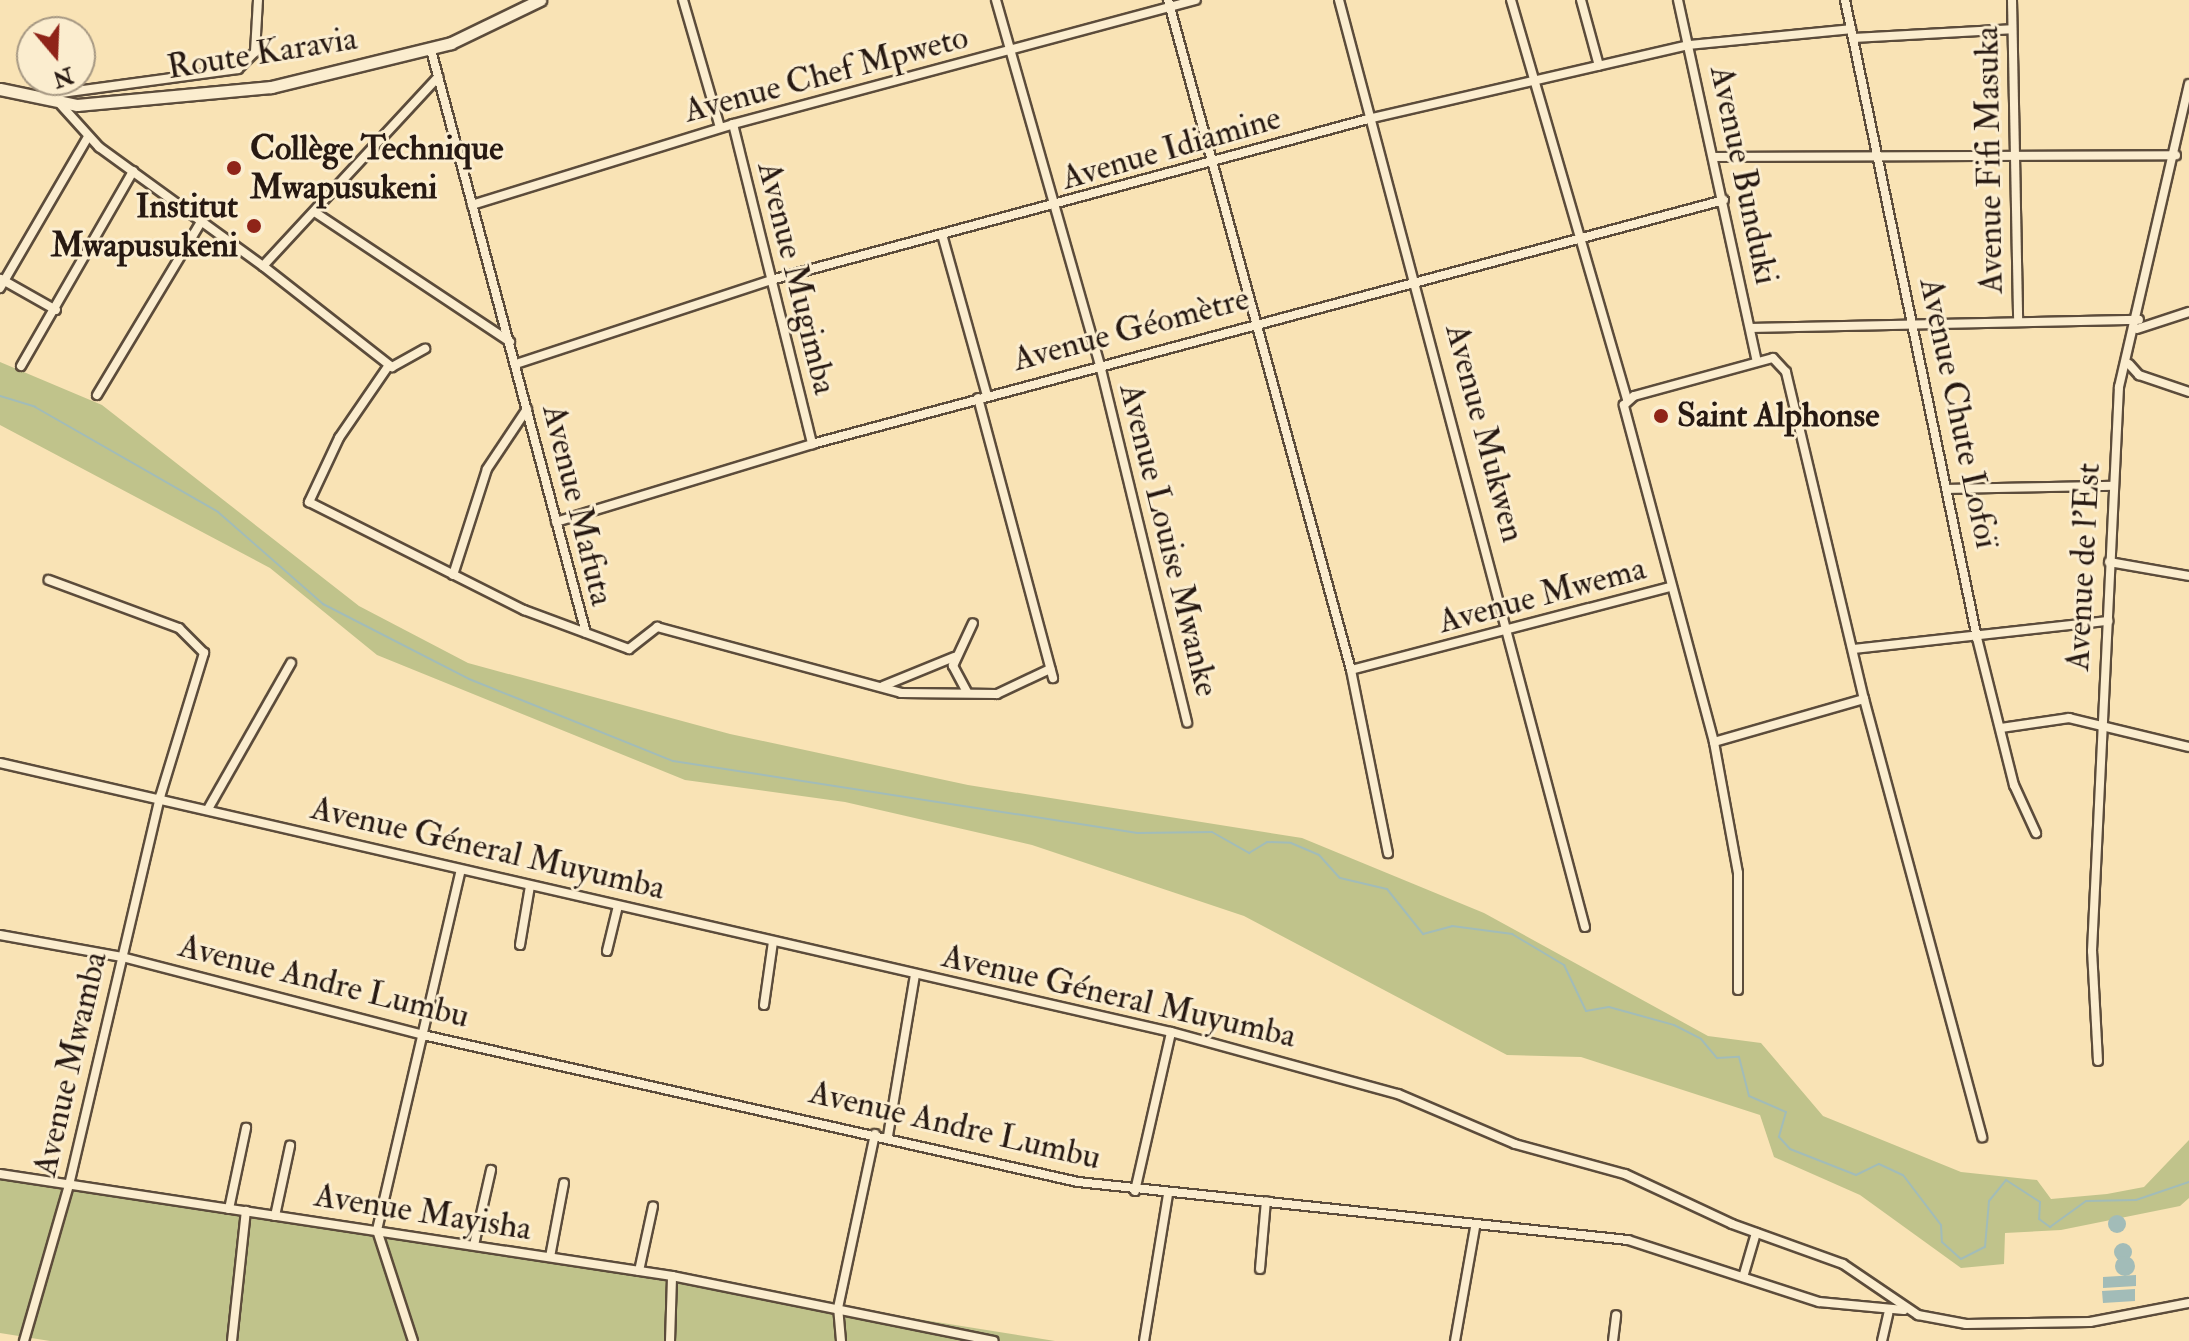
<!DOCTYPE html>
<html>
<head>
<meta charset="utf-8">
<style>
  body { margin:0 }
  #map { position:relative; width:2189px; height:1341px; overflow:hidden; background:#f9e3b5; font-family:"IM FELL Double Pica",serif }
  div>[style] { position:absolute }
  .green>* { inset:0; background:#c0c38b }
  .water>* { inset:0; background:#a2bcb8 }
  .round { border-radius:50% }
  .stream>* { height:2px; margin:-1px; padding:0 1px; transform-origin:1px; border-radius:1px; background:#a2bcb8 }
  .roads { filter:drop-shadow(2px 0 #5c4c3b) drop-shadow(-2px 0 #5c4c3b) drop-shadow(0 2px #5c4c3b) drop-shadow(0 -2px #5c4c3b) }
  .street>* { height:8px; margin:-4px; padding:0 4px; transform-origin:4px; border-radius:4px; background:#fbedcf }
  .secondary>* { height:11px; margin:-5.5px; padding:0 5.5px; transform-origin:5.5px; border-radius:5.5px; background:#fbedcf }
  .dots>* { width:22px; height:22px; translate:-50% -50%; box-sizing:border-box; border:4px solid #fbedcf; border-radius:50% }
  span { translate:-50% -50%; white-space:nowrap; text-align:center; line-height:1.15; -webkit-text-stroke:6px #fbedcf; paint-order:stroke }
  .street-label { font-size:34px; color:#271912 }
  .poi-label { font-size:34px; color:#271912; font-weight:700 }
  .left { translate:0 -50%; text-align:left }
  .right { translate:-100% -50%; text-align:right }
  .north { position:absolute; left:16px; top:16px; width:80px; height:80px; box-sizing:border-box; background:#fbedcf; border:2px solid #a69883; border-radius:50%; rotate:161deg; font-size:22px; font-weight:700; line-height:32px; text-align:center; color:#271912 }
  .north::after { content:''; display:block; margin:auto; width:28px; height:36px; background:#8f2418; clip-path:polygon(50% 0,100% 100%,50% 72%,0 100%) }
</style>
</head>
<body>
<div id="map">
  <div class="green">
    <div style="clip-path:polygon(0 362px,102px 405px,359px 606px,468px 663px,730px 734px,968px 785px,1302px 838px,1484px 913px,1708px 1036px,1761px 1043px,1823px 1116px,1961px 1172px,2037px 1180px,2051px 1199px,2107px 1194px,2144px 1187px,2189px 1140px,2189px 1198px,2180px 1206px,2061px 1230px,2005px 1233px,2004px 1264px,1961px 1268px,1860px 1195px,1774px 1157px,1760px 1115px,1581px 1057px,1507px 1055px,1244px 916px,1032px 845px,845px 802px,685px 780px,377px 655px,270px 568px,0 425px)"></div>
    <div style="clip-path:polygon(0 1176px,242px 1211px,1055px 1341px,50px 1341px,0 1333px)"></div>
  </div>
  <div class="water">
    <div class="round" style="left:2108px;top:1215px;width:18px;height:18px"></div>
    <div class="round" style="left:2114px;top:1243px;width:18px;height:18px"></div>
    <div class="round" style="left:2115px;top:1256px;width:20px;height:20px"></div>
    <div style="clip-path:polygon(2136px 1275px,2136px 1286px,2103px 1288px,2103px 1277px)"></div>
    <div style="clip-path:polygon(2135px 1289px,2135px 1301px,2103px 1303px,2102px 1291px)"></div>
  </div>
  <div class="stream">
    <div style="left:0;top:396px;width:37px;rotate:17deg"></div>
    <div style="left:35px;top:407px;width:211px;rotate:29.8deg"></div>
    <div style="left:218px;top:512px;width:140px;rotate:41.2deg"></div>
    <div style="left:323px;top:604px;width:164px;rotate:27.2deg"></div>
    <div style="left:469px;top:679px;width:220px;rotate:21.9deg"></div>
    <div style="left:673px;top:761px;width:470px;rotate:8.8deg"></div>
    <div style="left:1137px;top:833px;width:75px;rotate:-0.8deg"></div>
    <div style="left:1212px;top:832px;width:43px;rotate:29.6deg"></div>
    <div style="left:1249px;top:853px;width:21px;rotate:-31deg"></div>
    <div style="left:1267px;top:842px;width:24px;rotate:2deg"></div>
    <div style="left:1291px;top:843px;width:30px;rotate:23deg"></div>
    <div style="left:1319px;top:855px;width:31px;rotate:48deg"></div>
    <div style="left:1340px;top:878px;width:48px;rotate:13.2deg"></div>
    <div style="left:1387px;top:889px;width:58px;rotate:51.3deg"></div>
    <div style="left:1423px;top:934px;width:30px;rotate:-15deg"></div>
    <div style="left:1452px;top:926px;width:61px;rotate:7.6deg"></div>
    <div style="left:1512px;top:934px;width:61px;rotate:30.8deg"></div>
    <div style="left:1564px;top:965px;width:51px;rotate:64.4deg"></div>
    <div style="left:1586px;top:1011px;width:23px;rotate:-10deg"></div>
    <div style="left:1609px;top:1007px;width:67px;rotate:15.5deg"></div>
    <div style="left:1674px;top:1025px;width:30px;rotate:27deg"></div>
    <div style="left:1701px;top:1039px;width:25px;rotate:50deg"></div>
    <div style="left:1717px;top:1058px;width:22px;rotate:-3deg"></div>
    <div style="left:1739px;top:1057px;width:40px;rotate:75.6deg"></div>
    <div style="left:1749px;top:1096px;width:40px;rotate:23.4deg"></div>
    <div style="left:1786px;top:1112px;width:26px;rotate:106deg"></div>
    <div style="left:1779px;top:1137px;width:16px;rotate:47deg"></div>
    <div style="left:1790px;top:1149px;width:71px;rotate:21.5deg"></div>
    <div style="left:1856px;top:1175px;width:25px;rotate:-26deg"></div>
    <div style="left:1879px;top:1164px;width:26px;rotate:25deg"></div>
    <div style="left:1903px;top:1175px;width:63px;rotate:52.8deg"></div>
    <div style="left:1941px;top:1225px;width:17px;rotate:87deg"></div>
    <div style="left:1942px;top:1242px;width:25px;rotate:42deg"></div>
    <div style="left:1961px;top:1259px;width:27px;rotate:-27deg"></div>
    <div style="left:1985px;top:1247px;width:46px;rotate:-85deg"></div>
    <div style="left:1989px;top:1201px;width:27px;rotate:-51deg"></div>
    <div style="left:2006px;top:1180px;width:40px;rotate:32.9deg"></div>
    <div style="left:2040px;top:1202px;width:17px;rotate:93deg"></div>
    <div style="left:2039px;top:1219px;width:14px;rotate:36deg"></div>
    <div style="left:2050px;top:1227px;width:44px;rotate:-35.8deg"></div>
    <div style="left:2086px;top:1201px;width:50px;rotate:-1.1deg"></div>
    <div style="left:2136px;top:1200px;width:56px;rotate:-18.8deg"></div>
  </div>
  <div class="roads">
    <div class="street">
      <div style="left:683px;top:0;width:132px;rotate:73.8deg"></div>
      <div style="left:996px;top:0;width:380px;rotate:74.1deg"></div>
      <div style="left:1100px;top:365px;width:368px;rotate:76.3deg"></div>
      <div style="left:1168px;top:0;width:695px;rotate:74.72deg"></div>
      <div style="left:1351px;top:670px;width:187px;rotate:78.6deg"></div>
      <div style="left:1339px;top:0;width:959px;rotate:75.14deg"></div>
      <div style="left:1511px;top:0;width:416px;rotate:73.8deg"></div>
      <div style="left:1581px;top:0;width:68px;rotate:74.7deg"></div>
      <div style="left:1678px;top:0;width:370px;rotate:77.7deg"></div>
      <div style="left:1845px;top:0;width:652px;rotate:78.31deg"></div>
      <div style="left:1977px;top:638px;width:152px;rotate:75.9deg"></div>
      <div style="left:2014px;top:785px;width:53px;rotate:65.4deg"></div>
      <div style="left:2012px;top:0;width:319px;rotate:88.9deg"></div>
      <div style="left:1853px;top:38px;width:159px;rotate:-3.2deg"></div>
      <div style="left:431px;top:50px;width:603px;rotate:75.11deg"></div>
      <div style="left:39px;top:96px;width:201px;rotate:-7.7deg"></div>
      <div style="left:238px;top:69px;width:24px;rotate:-45deg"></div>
      <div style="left:255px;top:52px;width:52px;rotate:-86.7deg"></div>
      <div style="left:61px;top:105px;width:57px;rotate:47.9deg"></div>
      <div style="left:99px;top:147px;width:203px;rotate:36deg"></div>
      <div style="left:263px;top:266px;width:258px;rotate:-47.2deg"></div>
      <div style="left:733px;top:124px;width:330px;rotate:76.1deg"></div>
      <div style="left:1714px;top:157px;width:462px;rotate:-0.2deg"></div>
      <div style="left:472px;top:205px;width:273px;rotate:-17.2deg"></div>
      <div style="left:733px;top:124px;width:479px;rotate:-15deg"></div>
      <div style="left:316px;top:213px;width:233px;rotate:33.6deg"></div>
      <div style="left:943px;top:238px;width:164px;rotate:74.4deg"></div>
      <div style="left:263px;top:266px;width:164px;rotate:38.1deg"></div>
      <div style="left:392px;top:367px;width:38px;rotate:-29deg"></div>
      <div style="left:1px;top:279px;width:63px;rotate:29.4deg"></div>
      <div style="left:0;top:288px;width:175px;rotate:-59.8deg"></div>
      <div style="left:1750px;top:328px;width:389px;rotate:-1.2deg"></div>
      <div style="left:2137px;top:329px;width:55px;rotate:-18.1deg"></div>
      <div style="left:516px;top:364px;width:268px;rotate:-18.2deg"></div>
      <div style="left:771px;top:280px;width:618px;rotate:-15.09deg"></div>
      <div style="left:1368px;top:119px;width:329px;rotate:-13deg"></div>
      <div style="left:1689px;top:45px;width:163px;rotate:-5.6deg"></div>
      <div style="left:2129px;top:364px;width:15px;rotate:48deg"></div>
      <div style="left:2139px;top:375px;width:53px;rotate:18.8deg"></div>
      <div style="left:389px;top:365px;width:88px;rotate:124.4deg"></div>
      <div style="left:339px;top:438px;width:71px;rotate:115.1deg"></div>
      <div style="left:309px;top:502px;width:241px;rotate:26.7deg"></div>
      <div style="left:524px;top:610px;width:112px;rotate:20.4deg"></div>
      <div style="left:629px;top:649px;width:36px;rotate:-38deg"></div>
      <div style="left:657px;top:627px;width:253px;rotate:15.1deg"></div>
      <div style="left:901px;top:693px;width:96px;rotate:0.6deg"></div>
      <div style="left:997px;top:694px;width:59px;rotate:-25.3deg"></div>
      <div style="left:21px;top:366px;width:225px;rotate:-60.1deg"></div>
      <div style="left:97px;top:395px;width:204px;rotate:-59deg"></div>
      <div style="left:978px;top:398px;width:290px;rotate:75deg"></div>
      <div style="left:1948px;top:489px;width:163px;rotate:-1.1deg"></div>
      <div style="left:556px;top:522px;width:268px;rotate:-16.9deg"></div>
      <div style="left:812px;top:444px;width:944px;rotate:-14.98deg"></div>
      <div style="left:2109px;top:562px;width:81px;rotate:9.9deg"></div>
      <div style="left:453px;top:575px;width:111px;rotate:-72.2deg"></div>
      <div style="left:487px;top:469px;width:72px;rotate:-56.3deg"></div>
      <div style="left:1853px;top:649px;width:257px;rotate:-6.3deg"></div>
      <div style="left:1351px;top:670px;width:329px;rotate:-14.6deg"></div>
      <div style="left:883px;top:686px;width:77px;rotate:-22.2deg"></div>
      <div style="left:967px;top:692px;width:30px;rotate:-118deg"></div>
      <div style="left:953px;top:666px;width:47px;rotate:-65.1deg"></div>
      <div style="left:2001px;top:728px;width:69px;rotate:-8.4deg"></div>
      <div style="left:2069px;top:718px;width:123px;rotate:13.6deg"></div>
      <div style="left:1714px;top:742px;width:156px;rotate:-16deg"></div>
      <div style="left:0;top:763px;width:1201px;rotate:12.94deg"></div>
      <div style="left:1171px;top:1032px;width:235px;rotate:15.3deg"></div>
      <div style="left:1398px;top:1094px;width:127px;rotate:23.1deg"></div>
      <div style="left:1515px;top:1144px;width:114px;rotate:15.3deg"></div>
      <div style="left:1625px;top:1174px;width:118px;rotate:25deg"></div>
      <div style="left:1732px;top:1224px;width:118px;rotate:19.8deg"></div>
      <div style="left:1843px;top:1264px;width:91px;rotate:34.2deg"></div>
      <div style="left:1918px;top:1315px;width:49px;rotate:10.6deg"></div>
      <div style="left:1966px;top:1324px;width:124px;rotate:-0.9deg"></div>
      <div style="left:2090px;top:1322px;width:101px;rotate:-10.9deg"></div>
      <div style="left:208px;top:809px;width:168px;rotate:-60.4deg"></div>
      <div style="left:0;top:935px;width:124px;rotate:10.2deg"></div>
      <div style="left:122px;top:957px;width:311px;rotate:14.5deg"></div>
      <div style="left:423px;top:1035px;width:671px;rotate:12.65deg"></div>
      <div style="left:1078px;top:1182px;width:553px;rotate:6.02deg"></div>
      <div style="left:1628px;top:1240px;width:201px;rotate:18deg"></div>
      <div style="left:1819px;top:1302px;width:85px;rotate:5.4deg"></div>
      <div style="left:520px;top:945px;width:60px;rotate:-80.4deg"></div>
      <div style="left:607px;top:951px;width:46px;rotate:-76.3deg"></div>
      <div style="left:1738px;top:990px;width:117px;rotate:-90deg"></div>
      <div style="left:1738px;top:873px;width:133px;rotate:-100.4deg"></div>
      <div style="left:1714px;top:742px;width:349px;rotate:-105deg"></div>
      <div style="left:1624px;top:405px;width:13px;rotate:-42deg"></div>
      <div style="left:1634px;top:396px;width:144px;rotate:-15.3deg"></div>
      <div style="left:1773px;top:358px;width:19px;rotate:47deg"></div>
      <div style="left:1786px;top:372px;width:336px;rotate:76.6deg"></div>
      <div style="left:1864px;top:699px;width:454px;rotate:74.9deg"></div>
      <div style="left:764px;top:1005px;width:64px;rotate:-81.9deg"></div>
      <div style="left:2098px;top:1061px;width:110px;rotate:-93.1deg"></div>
      <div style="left:2092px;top:951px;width:565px;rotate:-87.26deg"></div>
      <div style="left:2119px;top:387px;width:311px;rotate:-77deg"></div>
      <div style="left:888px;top:1136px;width:163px;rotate:-80.5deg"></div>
      <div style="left:0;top:1174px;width:680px;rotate:8.63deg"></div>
      <div style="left:672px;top:1276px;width:328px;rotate:11.4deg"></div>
      <div style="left:1135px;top:1191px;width:163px;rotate:-77.2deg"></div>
      <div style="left:229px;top:1209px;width:83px;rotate:-78.1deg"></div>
      <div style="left:275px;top:1216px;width:72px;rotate:-77.9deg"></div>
      <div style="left:474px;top:1245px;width:77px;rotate:-77.2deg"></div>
      <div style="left:550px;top:1257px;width:75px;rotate:-79.3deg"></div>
      <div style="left:1260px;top:1269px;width:68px;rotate:-85deg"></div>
      <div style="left:639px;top:1271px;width:66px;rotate:-77.8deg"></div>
      <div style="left:1744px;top:1274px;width:43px;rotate:-73.7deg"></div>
      <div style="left:24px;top:1341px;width:162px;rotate:-73.9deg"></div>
      <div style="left:69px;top:1185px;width:399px;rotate:-76.8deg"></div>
      <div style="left:160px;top:797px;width:151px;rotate:-73deg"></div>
      <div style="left:204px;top:653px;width:35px;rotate:-135deg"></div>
      <div style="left:179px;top:628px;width:139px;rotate:-159.7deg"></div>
      <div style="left:232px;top:1341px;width:131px;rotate:-83.9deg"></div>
      <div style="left:413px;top:1341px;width:117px;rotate:-108deg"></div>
      <div style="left:377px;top:1230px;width:370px;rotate:-76.9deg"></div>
      <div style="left:670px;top:1341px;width:65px;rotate:-88.2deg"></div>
      <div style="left:841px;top:1341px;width:33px;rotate:-95deg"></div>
      <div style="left:838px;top:1308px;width:178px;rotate:-78deg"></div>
      <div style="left:1144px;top:1341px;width:148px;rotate:-80.7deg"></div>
      <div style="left:1455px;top:1341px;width:115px;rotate:-80deg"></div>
      <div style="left:1613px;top:1341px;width:26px;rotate:-83deg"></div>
      <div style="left:1882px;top:1341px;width:28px;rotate:-77deg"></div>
    </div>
    <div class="secondary">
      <div style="left:0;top:89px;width:79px;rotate:11.7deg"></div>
      <div style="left:77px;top:105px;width:195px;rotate:-5.3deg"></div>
      <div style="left:271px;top:87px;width:185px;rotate:-13.7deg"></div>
      <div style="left:451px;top:43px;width:99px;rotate:-25.8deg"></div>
    </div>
  </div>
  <div class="dots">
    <div style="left:234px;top:168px;background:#8f2418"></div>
    <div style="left:254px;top:226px;background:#8f2418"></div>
    <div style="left:1661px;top:416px;background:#8f2418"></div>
  </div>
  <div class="street-label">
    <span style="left:262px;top:53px;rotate:-9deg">Route Karavia</span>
    <span style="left:826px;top:74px;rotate:-15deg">Avenue Chef Mpweto</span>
    <span style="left:1171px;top:148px;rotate:-16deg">Avenue Idiamine</span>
    <span style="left:1989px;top:160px;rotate:-91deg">Avenue Fifi Masuka</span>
    <span style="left:1744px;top:175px;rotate:78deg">Avenue Bunduki</span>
    <span style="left:797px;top:278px;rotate:76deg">Avenue Mugimba</span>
    <span style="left:1131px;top:329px;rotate:-15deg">Avenue Géomètre</span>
    <span style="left:1959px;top:413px;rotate:78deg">Avenue Chute Lofoï</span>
    <span style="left:1485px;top:433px;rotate:75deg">Avenue Mukwen</span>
    <span style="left:578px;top:505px;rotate:76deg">Avenue Mafuta</span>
    <span style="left:1169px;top:540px;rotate:76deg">Avenue Louise Mwanke</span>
    <span style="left:2083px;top:567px;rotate:-87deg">Avenue de l'Est</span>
    <span style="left:1542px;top:595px;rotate:-15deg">Avenue Mwema</span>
    <span style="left:488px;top:848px;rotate:13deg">Avenue Géneral Muyumba</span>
    <span style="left:324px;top:981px;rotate:14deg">Avenue Andre Lumbu</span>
    <span style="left:1119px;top:996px;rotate:13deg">Avenue Géneral Muyumba</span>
    <span style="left:70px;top:1064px;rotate:-77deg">Avenue Mwamba</span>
    <span style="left:955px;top:1125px;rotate:13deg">Avenue Andre Lumbu</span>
    <span style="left:423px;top:1212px;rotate:9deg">Avenue Mayisha</span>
  </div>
  <div class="poi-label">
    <span class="left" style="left:250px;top:168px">Collège Technique<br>Mwapusukeni</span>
    <span class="right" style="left:238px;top:226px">Institut<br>Mwapusukeni</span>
    <span class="left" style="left:1677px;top:416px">Saint Alphonse</span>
  </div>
  <div class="north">N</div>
</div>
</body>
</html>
